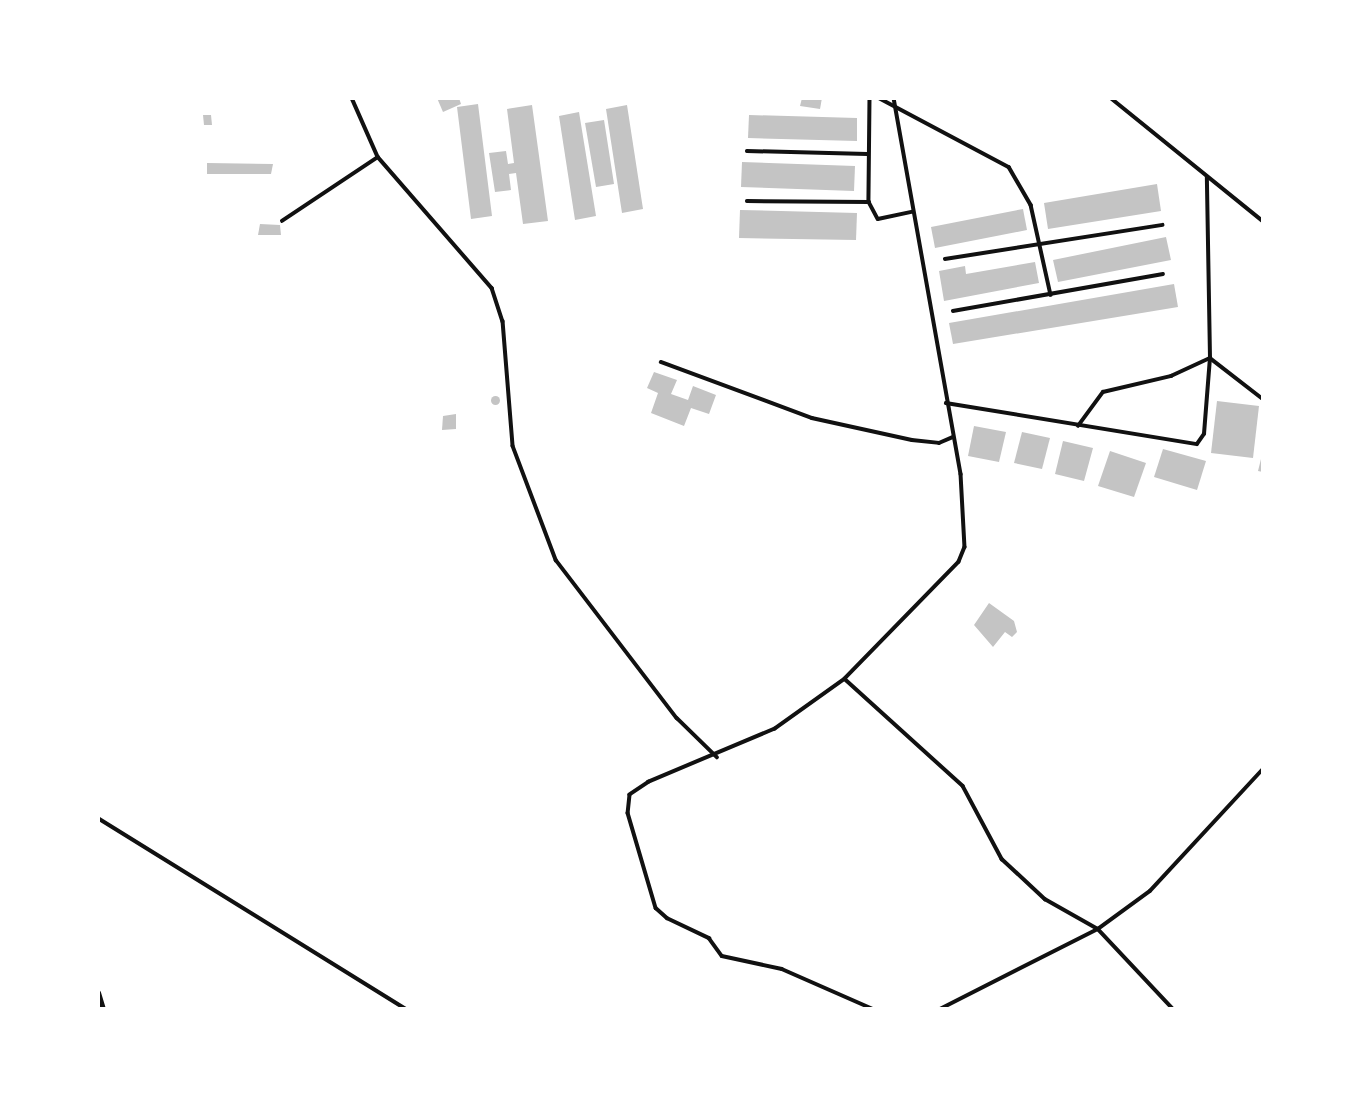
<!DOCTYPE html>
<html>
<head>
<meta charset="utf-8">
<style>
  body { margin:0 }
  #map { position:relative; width:1361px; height:1107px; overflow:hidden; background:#fff; font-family:"Source Sans 3",sans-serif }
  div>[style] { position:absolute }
  .building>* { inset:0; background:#c4c4c4 }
  .round { border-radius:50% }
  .service>* { height:3.5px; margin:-1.75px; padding:0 1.75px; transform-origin:1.75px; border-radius:1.75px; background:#111 }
  .minor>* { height:6px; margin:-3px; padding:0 3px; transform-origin:3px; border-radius:3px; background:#111 }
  span { translate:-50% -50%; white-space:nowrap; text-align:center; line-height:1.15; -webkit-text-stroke:5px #fff; paint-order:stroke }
  .frame { position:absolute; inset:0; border:100px solid #fff; pointer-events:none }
</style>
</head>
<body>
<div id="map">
  <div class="building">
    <div style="clip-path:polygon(437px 98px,459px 98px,461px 104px,443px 112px)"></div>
    <div style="clip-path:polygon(802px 98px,822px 98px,820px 109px,800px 106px)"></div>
    <div style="clip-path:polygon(478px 104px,492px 216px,471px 219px,457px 107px)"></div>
    <div style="clip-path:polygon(532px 105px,548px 221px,523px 224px,516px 173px,509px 174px,511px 190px,495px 192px,489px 153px,506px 151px,508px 164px,514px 163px,507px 109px)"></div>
    <div style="clip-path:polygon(627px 105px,643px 209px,622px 213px,606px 109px)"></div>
    <div style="clip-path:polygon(579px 112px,596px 216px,575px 220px,559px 116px)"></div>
    <div style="clip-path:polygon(203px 115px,211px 115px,212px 125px,204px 125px)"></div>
    <div style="clip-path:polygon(749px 115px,857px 118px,857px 141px,748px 138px)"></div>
    <div style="clip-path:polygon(604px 120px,614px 184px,596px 187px,585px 123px)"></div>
    <div style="clip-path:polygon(742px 162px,855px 166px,854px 191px,741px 187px)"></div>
    <div style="clip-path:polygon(207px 163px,273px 164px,271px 174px,207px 174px)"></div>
    <div style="clip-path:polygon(1157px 184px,1161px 211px,1048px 229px,1044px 203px)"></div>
    <div style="clip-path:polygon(1023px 209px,1027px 230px,935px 248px,931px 227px)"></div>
    <div style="clip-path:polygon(740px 210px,857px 213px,856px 240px,739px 238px)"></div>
    <div style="clip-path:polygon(260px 224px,280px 225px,281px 235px,258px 235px)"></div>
    <div style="clip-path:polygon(1166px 237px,1171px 260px,1058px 282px,1053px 260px)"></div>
    <div style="clip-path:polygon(1035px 262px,1039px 283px,944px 301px,939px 271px,965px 266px,966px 274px)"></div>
    <div style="clip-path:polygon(1174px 284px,1178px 307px,953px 344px,949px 323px)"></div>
    <div style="clip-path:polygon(654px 372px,677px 380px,671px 394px,688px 400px,693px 386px,716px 395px,709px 414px,691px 408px,684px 426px,651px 413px,658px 393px,647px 388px)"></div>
    <div class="round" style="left:490.5px;top:395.5px;width:9px;height:9px"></div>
    <div style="clip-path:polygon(1217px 401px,1259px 406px,1253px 458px,1211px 453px)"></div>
    <div style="clip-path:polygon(456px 414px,456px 429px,442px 430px,443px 416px)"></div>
    <div style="clip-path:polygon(974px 426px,1006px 432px,999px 462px,968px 456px)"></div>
    <div style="clip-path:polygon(1022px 432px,1050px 438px,1042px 469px,1014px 463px)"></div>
    <div style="clip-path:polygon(1063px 441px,1093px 448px,1084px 481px,1055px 474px)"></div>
    <div style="clip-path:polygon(1163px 449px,1206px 461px,1197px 490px,1154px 477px)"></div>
    <div style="clip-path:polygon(1110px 451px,1146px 463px,1134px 497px,1098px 486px)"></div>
    <div style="clip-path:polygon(1262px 455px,1263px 455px,1263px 472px,1258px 471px)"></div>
    <div style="clip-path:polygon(989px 603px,1014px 621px,1017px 632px,1012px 637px,1005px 632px,993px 647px,974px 625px)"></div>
  </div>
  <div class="service">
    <div style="left:352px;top:98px;width:64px;rotate:66.2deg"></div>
    <div style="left:378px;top:157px;width:174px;rotate:49deg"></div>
    <div style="left:492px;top:288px;width:35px;rotate:72deg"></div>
    <div style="left:503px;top:321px;width:125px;rotate:85.4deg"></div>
    <div style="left:513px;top:446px;width:122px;rotate:69.3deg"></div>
    <div style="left:556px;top:560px;width:199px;rotate:52.6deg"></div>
    <div style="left:677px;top:718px;width:56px;rotate:44.3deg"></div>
    <div style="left:870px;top:98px;width:104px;rotate:90.6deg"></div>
    <div style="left:869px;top:202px;width:19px;rotate:62deg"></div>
    <div style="left:878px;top:219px;width:35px;rotate:-12deg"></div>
    <div style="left:879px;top:98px;width:147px;rotate:28deg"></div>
    <div style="left:1009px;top:167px;width:44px;rotate:59.9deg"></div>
    <div style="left:1031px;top:205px;width:92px;rotate:77.5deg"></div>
    <div style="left:894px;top:98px;width:382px;rotate:79.9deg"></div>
    <div style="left:961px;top:474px;width:73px;rotate:86.9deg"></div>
    <div style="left:965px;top:547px;width:16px;rotate:112deg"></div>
    <div style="left:959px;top:562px;width:163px;rotate:134.3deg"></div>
    <div style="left:845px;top:679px;width:159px;rotate:42.2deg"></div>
    <div style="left:963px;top:786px;width:83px;rotate:61.9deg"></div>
    <div style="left:1002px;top:859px;width:59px;rotate:42.9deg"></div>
    <div style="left:1045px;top:899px;width:61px;rotate:29.5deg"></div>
    <div style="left:1098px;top:929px;width:110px;rotate:46.8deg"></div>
    <div style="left:1111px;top:98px;width:196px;rotate:39deg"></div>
    <div style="left:747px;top:151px;width:120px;rotate:1.4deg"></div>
    <div style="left:747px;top:201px;width:122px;rotate:0.5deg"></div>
    <div style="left:282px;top:221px;width:115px;rotate:-33.7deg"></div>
    <div style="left:945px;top:259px;width:220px;rotate:-8.9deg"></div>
    <div style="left:953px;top:311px;width:213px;rotate:-10deg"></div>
    <div style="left:661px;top:362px;width:161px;rotate:20.3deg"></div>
    <div style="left:812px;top:418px;width:102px;rotate:12.4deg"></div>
    <div style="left:912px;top:440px;width:27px;rotate:6deg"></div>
    <div style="left:939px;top:443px;width:15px;rotate:-23deg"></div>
    <div style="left:946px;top:403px;width:254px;rotate:9.3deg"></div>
    <div style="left:1197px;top:444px;width:12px;rotate:-55deg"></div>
    <div style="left:1204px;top:434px;width:76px;rotate:-85.5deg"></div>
    <div style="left:1210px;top:358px;width:180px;rotate:-91deg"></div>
    <div style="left:1078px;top:426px;width:42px;rotate:-53.7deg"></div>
    <div style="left:1103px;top:392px;width:70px;rotate:-13.2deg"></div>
    <div style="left:1171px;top:376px;width:43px;rotate:-24.8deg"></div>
    <div style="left:1210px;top:358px;width:67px;rotate:37.7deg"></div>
    <div style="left:845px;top:679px;width:86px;rotate:144.5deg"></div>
    <div style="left:775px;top:729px;width:137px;rotate:157.2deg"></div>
    <div style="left:649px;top:782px;width:23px;rotate:146deg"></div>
    <div style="left:630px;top:795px;width:18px;rotate:96deg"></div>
    <div style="left:628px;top:813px;width:99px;rotate:73.6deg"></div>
    <div style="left:656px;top:908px;width:15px;rotate:42deg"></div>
    <div style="left:667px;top:918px;width:47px;rotate:25.5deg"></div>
    <div style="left:709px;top:938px;width:22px;rotate:54deg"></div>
    <div style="left:722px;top:956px;width:61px;rotate:12.2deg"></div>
    <div style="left:782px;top:969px;width:99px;rotate:23.7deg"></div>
    <div style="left:98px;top:818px;width:362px;rotate:31.8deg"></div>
    <div style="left:940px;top:1009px;width:177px;rotate:-26.9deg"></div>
    <div style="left:1098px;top:929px;width:64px;rotate:-36.2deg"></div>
    <div style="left:1150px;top:891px;width:166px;rotate:-47.2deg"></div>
  </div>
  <div class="minor">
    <div style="left:98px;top:993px;width:17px;rotate:73deg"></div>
  </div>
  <div class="frame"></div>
</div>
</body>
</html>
